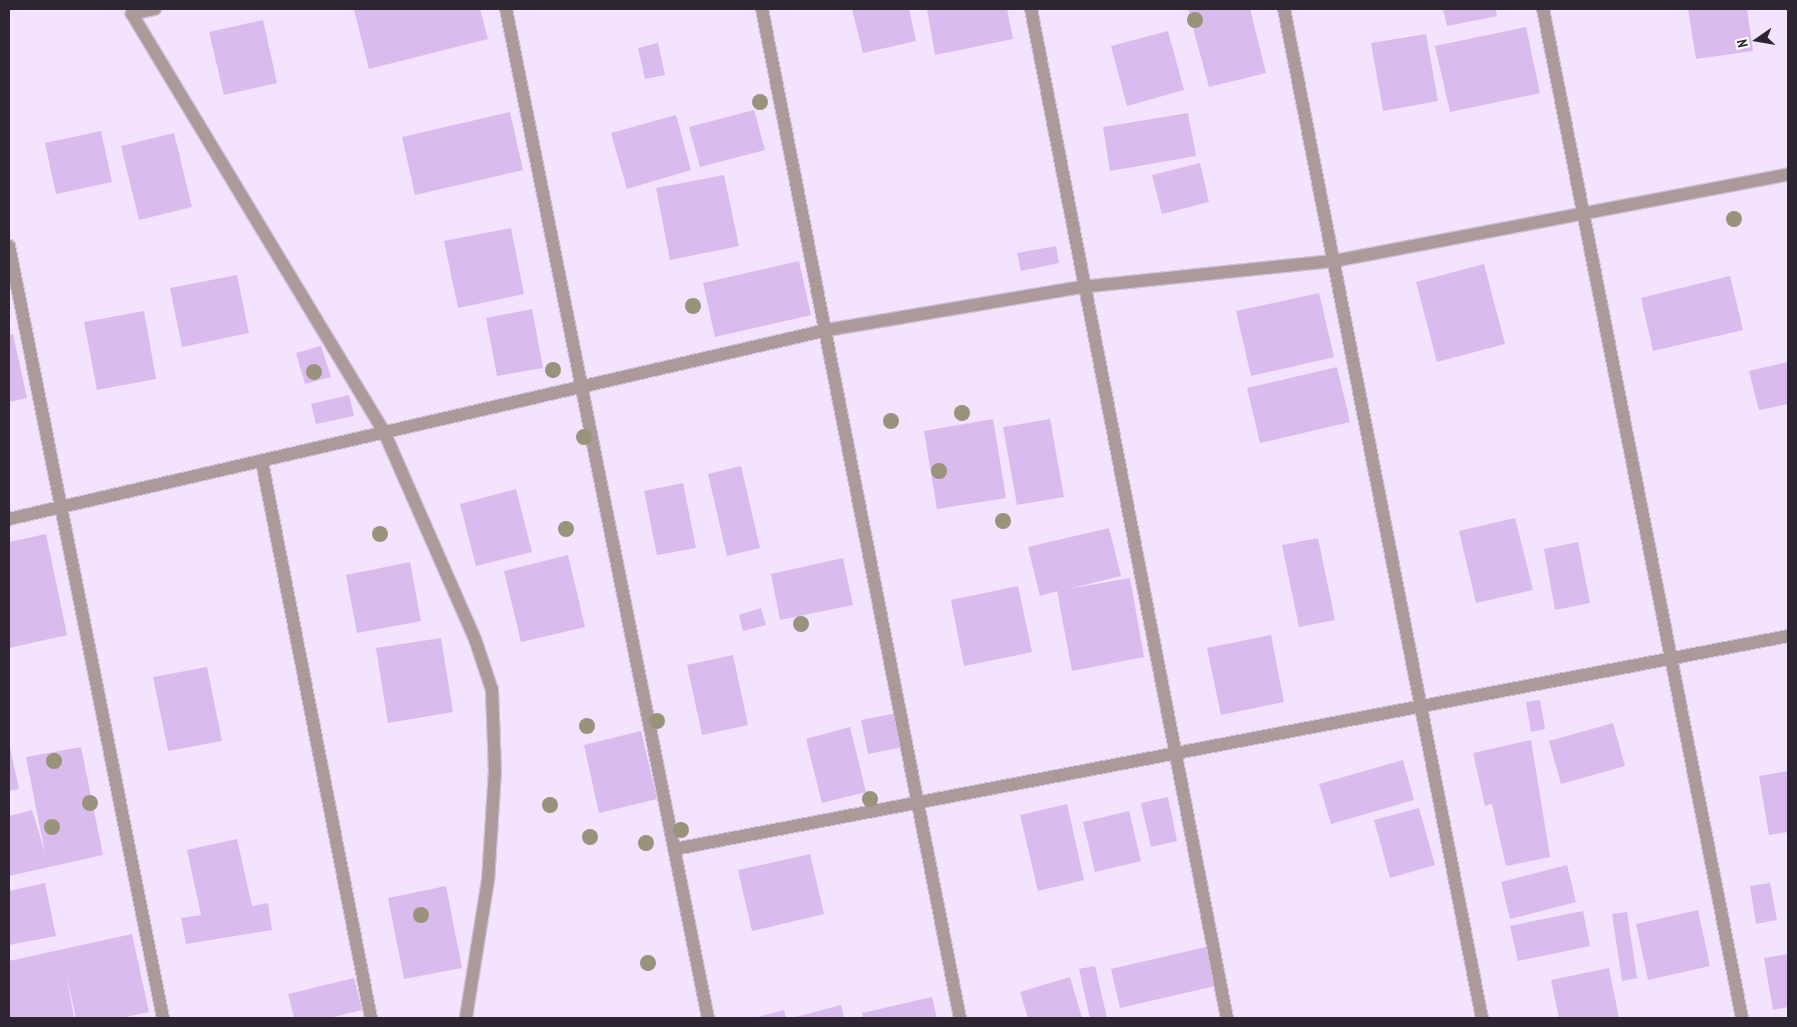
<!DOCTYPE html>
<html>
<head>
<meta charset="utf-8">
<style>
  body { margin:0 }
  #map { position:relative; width:1797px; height:1027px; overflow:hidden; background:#f3e3fe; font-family:"PT Sans Narrow",sans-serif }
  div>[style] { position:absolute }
  .building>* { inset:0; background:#dabbee }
  .roads { filter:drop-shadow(1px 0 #cfc1d9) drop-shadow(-1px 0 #cfc1d9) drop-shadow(0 1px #cfc1d9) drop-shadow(0 -1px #cfc1d9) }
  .minor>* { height:12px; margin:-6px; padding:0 6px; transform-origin:6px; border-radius:6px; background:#ac9a9b }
  .trees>* { width:16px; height:16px; margin:-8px; border-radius:50%; background:#98937a }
  span { translate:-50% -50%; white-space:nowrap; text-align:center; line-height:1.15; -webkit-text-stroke:4px #fff; paint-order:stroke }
  .frame { position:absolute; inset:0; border:10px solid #2d2532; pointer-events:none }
  .north { position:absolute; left:1732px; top:15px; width:50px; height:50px; -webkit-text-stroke:4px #fff; paint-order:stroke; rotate:257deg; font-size:14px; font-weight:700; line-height:20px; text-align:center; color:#2d2532 }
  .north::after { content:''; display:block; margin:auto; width:18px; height:22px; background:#2d2532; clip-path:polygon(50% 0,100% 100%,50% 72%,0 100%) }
</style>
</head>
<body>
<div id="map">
  <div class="building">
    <div style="clip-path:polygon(480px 9px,488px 39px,369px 69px,354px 10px)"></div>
    <div style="clip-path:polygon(852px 9px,909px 9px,916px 41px,863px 53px)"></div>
    <div style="clip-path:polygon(927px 9px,1007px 9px,1013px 39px,935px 55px)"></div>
    <div style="clip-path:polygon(1188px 9px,1250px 9px,1266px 73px,1209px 87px)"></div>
    <div style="clip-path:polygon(1443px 9px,1495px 9px,1497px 16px,1447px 26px)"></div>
    <div style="clip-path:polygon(1688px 9px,1747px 9px,1753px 51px,1696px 59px)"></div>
    <div style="clip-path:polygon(263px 20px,277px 83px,224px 95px,209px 32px)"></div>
    <div style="clip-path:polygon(1526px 27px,1540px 93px,1450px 112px,1435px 46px)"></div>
    <div style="clip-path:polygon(1168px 31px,1184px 90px,1127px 106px,1111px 46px)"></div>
    <div style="clip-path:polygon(1426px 34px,1438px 101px,1383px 111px,1371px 43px)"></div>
    <div style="clip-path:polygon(658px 43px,665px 75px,645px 79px,638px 48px)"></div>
    <div style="clip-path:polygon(754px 110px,765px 150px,700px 167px,689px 127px)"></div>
    <div style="clip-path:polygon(510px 112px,523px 170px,415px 195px,402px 137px)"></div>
    <div style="clip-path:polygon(1188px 113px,1196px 156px,1110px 171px,1103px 127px)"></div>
    <div style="clip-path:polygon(676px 115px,691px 170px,627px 189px,611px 133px)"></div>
    <div style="clip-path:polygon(101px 131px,112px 182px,56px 194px,45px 143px)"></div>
    <div style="clip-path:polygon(174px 133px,192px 207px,139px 220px,121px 146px)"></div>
    <div style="clip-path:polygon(1200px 163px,1209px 202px,1162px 214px,1152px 175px)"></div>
    <div style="clip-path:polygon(724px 175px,739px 246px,670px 260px,656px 188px)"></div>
    <div style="clip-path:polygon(511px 228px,524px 294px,458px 308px,444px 241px)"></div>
    <div style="clip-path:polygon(1056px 246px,1059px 263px,1021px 271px,1017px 253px)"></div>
    <div style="clip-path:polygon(799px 261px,811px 315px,715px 337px,703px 283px)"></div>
    <div style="clip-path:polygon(1484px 264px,1505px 344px,1437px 362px,1416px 282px)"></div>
    <div style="clip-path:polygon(237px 275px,249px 333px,182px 347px,170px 288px)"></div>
    <div style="clip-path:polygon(1730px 276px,1743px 330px,1653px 351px,1641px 298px)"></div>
    <div style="clip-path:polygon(1319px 293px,1334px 357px,1251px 376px,1236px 311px)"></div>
    <div style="clip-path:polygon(532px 309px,543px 368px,497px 376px,486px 318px)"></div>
    <div style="clip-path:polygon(144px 311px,156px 379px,97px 390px,84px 322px)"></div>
    <div style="clip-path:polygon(13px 334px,27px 398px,9px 402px,9px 335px)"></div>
    <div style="clip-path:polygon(321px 346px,331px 377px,305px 384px,296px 353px)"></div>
    <div style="clip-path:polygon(1788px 362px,1788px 404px,1759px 410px,1749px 371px)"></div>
    <div style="clip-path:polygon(1337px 367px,1350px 422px,1260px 443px,1247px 388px)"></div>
    <div style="clip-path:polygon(349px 395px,354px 416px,316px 424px,311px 404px)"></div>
    <div style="clip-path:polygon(993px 419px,1006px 498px,937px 509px,924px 431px)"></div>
    <div style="clip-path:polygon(1050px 419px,1064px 497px,1017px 505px,1003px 427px)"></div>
    <div style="clip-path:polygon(741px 466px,760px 548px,727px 556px,708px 474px)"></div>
    <div style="clip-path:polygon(683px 483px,696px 548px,657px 555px,644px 491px)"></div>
    <div style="clip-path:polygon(516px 489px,532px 552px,476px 566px,460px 504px)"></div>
    <div style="clip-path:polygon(1515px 518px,1533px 590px,1476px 603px,1459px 531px)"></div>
    <div style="clip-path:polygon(1109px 528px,1121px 576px,1068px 589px,1130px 578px,1144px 657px,1072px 671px,1057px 591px,1040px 596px,1028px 547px)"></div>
    <div style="clip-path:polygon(46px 534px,67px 635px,9px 648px,9px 542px)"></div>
    <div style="clip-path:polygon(1318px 538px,1335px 620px,1299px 627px,1282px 545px)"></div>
    <div style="clip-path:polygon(1578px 542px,1590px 603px,1555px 610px,1544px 549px)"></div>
    <div style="clip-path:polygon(568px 555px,585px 627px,521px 642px,504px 571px)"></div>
    <div style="clip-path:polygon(843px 558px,853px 605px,780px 620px,771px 574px)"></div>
    <div style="clip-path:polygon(410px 562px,421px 621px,357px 633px,346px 575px)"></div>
    <div style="clip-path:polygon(1018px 586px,1032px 652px,964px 666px,951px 600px)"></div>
    <div style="clip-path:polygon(761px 608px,766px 625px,743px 631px,739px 615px)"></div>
    <div style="clip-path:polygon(1271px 635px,1284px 702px,1221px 715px,1207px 648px)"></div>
    <div style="clip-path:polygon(441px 638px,453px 712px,388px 723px,376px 648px)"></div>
    <div style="clip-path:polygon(733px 655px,748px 725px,702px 735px,687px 665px)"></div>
    <div style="clip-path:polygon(207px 667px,222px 741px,168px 751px,153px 677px)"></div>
    <div style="clip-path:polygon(1540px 700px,1545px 729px,1531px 732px,1526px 702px)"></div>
    <div style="clip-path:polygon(897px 713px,904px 747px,868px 754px,861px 720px)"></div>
    <div style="clip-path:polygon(1613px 723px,1625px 766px,1561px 784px,1549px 741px)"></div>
    <div style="clip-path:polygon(850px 727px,866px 792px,822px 803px,806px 739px)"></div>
    <div style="clip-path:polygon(641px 731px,657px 799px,599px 813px,584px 745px)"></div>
    <div style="clip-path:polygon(1531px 740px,1550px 857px,1506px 866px,1492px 804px,1485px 806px,1473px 753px)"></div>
    <div style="clip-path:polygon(9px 743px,19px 789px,9px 791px)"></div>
    <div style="clip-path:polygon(81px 747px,103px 855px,9px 876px,9px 816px,32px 810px,45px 853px,26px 757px)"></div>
    <div style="clip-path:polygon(1403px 760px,1414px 800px,1331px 824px,1319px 784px)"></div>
    <div style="clip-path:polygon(1788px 771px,1788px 832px,1769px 835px,1759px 776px)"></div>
    <div style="clip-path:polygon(1168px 797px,1177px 841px,1151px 847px,1141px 803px)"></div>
    <div style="clip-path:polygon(1067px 804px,1084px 880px,1038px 891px,1020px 815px)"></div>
    <div style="clip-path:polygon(1419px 808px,1435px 865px,1390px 878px,1374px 820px)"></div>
    <div style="clip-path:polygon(1129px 811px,1141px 861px,1095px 872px,1083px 822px)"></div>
    <div style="clip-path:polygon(237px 839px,252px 906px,268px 903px,272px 930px,186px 944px,181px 918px,201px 915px,187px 850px)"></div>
    <div style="clip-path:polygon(810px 854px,824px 914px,752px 931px,738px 870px)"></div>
    <div style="clip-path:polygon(1567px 865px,1576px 902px,1510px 919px,1501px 882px)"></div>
    <div style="clip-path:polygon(45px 883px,56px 936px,9px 945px,9px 891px)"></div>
    <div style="clip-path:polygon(1770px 883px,1777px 920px,1756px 924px,1750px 886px)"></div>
    <div style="clip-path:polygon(446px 886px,462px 968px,404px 979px,388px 898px)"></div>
    <div style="clip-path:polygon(1698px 910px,1710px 966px,1648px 980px,1636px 924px)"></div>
    <div style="clip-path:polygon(1583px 911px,1590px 946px,1518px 961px,1510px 926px)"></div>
    <div style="clip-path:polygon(1627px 912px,1637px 978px,1622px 981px,1612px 914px)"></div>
    <div style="clip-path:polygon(132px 934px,149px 1012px,121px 1018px,76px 1018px,66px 973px,74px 1018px,9px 1018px,9px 961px)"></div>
    <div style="clip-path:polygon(1206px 947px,1215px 986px,1120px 1008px,1111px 969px)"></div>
    <div style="clip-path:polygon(1788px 954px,1788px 1007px,1773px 1010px,1764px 958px)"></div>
    <div style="clip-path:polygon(1095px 966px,1107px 1018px,1090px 1018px,1079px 969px)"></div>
    <div style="clip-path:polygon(1609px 968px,1619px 1018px,1559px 1018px,1551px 980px)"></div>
    <div style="clip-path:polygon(1070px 977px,1082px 1018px,1028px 1018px,1020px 992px)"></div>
    <div style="clip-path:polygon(354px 978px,362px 1010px,329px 1018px,294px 1018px,288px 994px)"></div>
    <div style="clip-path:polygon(932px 997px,937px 1018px,863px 1018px,862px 1013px)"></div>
    <div style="clip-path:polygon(841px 1005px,844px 1018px,792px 1018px)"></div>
    <div style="clip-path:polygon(784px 1010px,786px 1018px,754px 1018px)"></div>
  </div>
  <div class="roads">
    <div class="minor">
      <div style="left:155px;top:9px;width:24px;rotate:168deg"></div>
      <div style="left:132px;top:14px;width:490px;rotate:58.9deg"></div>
      <div style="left:385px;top:434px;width:224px;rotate:66.3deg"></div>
      <div style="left:475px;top:639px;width:54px;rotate:71.6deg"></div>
      <div style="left:492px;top:690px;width:80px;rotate:87.9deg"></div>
      <div style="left:495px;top:770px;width:110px;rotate:93.6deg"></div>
      <div style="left:488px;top:880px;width:140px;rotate:99.1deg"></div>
      <div style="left:506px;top:9px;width:1029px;rotate:78.68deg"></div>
      <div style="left:762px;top:9px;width:1028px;rotate:78.9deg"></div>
      <div style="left:1031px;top:9px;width:1028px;rotate:79.01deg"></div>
      <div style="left:1284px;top:9px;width:1028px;rotate:78.9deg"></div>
      <div style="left:1543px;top:9px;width:1028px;rotate:78.84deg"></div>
      <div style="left:9px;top:246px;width:787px;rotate:78.72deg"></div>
      <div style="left:262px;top:462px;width:567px;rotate:78.91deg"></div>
      <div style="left:9px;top:519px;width:840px;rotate:-13.01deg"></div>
      <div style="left:827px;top:330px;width:258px;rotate:-9.6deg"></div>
      <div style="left:1081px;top:287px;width:254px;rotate:-5.9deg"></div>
      <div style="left:1334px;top:261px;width:462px;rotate:-10.8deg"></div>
      <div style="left:675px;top:849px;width:1133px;rotate:-10.83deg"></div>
    </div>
  </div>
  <div class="trees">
    <div style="left:1195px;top:20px"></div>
    <div style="left:760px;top:102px"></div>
    <div style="left:1734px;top:219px"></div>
    <div style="left:693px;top:306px"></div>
    <div style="left:553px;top:370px"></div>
    <div style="left:314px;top:372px"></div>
    <div style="left:962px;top:413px"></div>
    <div style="left:891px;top:421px"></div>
    <div style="left:584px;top:437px"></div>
    <div style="left:939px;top:471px"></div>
    <div style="left:1003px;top:521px"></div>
    <div style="left:566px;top:529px"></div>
    <div style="left:380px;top:534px"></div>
    <div style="left:801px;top:624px"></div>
    <div style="left:657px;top:721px"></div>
    <div style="left:587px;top:726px"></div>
    <div style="left:54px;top:761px"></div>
    <div style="left:870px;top:799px"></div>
    <div style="left:90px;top:803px"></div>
    <div style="left:550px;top:805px"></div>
    <div style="left:52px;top:827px"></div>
    <div style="left:681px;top:830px"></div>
    <div style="left:590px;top:837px"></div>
    <div style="left:646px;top:843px"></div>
    <div style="left:421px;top:915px"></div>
    <div style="left:648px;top:963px"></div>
  </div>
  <div class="frame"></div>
  <div class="north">N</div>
</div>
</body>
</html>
